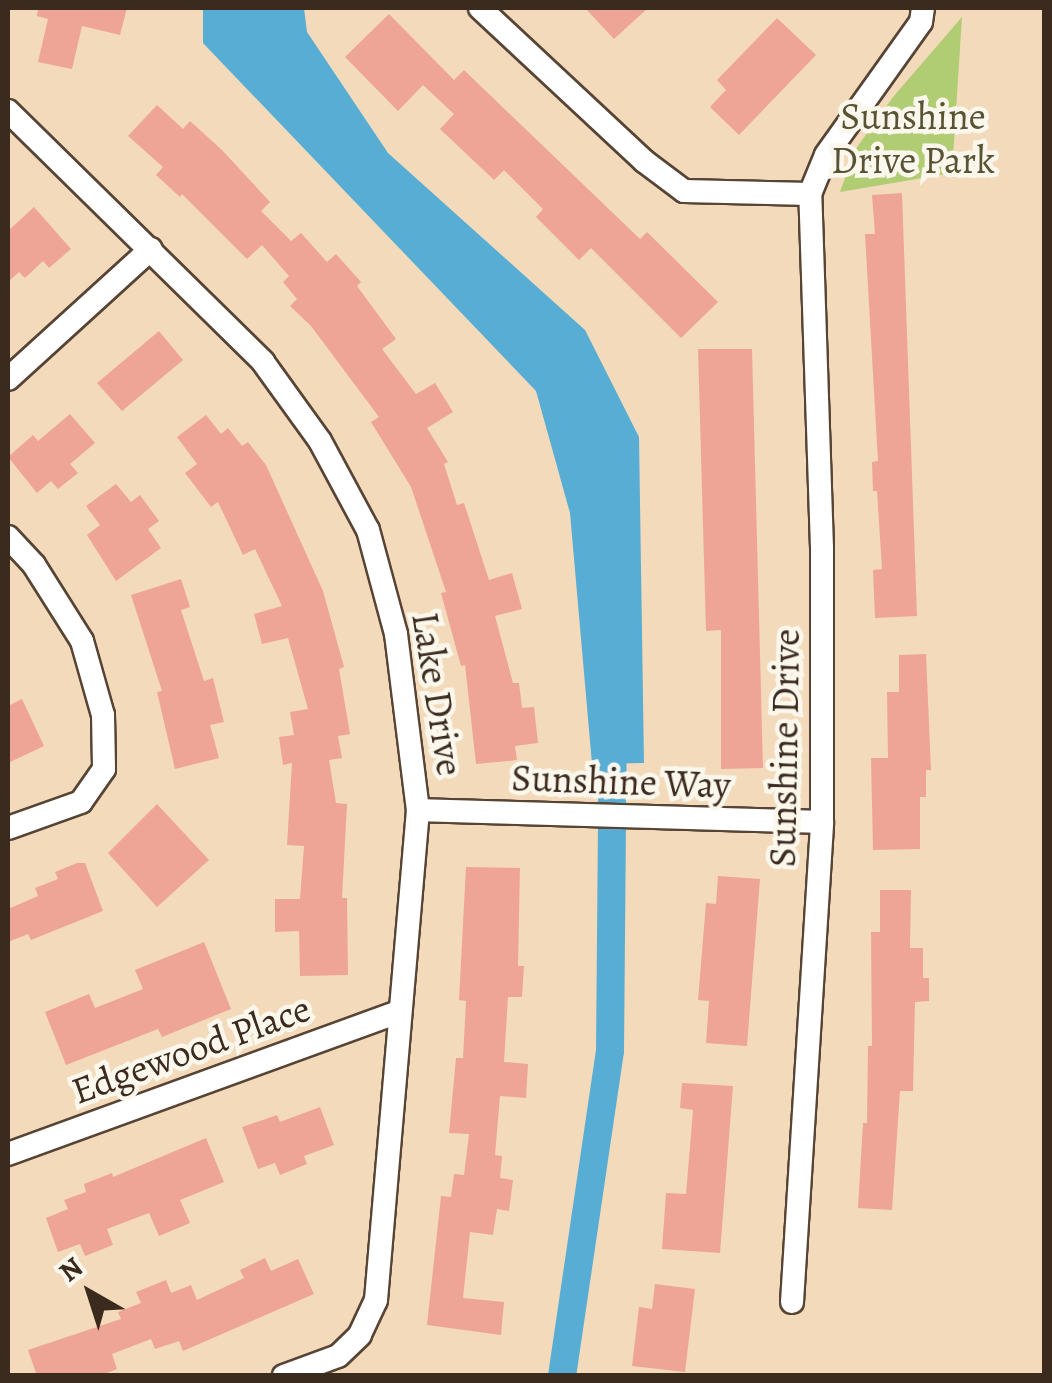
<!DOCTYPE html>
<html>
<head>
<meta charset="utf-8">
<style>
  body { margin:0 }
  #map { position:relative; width:1052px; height:1383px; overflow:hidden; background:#f3daba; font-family:Alegreya,serif }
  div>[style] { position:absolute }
  .green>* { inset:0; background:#b0cd74 }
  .water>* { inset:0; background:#58add4 }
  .canal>* { height:28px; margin:-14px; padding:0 14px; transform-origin:14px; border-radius:14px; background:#58add4 }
  .building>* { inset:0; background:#efa595 }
  .roads { filter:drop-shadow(2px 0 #574435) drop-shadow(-2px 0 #574435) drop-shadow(0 2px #574435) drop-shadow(0 -2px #574435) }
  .minor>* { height:22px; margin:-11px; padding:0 11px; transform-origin:11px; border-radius:11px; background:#fff }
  span { translate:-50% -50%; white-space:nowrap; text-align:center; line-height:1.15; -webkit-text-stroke:9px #fbf7ec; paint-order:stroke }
  .park-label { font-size:38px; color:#585334 }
  .street-label { font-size:38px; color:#3b2a1e }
  .frame { position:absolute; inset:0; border:10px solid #3b2a1e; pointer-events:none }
  .north { position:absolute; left:40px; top:1243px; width:100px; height:100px; -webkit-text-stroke:8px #fbf7ec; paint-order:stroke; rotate:321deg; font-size:28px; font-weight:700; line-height:40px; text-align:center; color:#3b2a1e }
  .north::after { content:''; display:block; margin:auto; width:35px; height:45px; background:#3b2a1e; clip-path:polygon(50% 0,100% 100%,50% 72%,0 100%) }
</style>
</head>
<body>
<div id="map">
  <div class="green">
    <div style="clip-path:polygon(962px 17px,952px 173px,840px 192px,855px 150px,893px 97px)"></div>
  </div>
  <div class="water">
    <div style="clip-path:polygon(203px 8px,304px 8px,307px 32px,388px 153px,585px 330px,639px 437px,644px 763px,592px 764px,570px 513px,536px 391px,203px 43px)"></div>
  </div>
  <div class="canal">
    <div style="left:562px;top:1376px;width:329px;rotate:-81.6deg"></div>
    <div style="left:610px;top:1051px;width:326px;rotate:-89.5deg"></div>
  </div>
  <div class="building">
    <div style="clip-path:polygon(38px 8px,127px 8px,120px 35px,82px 26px,72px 69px,38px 62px,48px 19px,37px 16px)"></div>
    <div style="clip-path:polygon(585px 8px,648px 8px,614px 39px)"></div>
    <div style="clip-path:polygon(389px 14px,454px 80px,464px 70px,640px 239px,647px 232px,718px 302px,681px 338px,591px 248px,579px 260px,536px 217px,543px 209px,504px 170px,494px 180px,440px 129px,454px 114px,423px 85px,398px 111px,345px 57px)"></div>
    <div style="clip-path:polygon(777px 18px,816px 55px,739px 135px,710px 107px,726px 90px,717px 80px)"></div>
    <div style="clip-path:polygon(157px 105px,183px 129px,190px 121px,222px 150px,270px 202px,261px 211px,291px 241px,301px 233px,327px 262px,336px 254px,361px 282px,357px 286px,396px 339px,382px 349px,416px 394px,435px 383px,453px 412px,427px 428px,448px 462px,444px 464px,457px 505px,464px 503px,489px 580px,512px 573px,522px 609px,495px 616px,513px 683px,519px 683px,522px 708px,534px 707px,538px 743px,515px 746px,517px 760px,476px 764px,465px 665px,461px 666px,441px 593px,446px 592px,411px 487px,371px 422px,379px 417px,311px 326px,290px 306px,297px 299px,283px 282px,289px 276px,262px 245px,247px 259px,182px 194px,180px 197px,156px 175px,163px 167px,128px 136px)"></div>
    <div style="clip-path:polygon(902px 193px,917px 616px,875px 618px,873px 570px,882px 569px,877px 491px,873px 491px,872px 462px,878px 461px,865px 234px,875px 234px,872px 195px)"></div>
    <div style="clip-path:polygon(34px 207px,71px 249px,49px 268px,43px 261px,25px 278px,19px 272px,8px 282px,8px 231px)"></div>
    <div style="clip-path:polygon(159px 331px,183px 360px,122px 411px,97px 383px)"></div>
    <div style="clip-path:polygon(698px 349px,752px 349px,763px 768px,721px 769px,721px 630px,706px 631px)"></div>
    <div style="clip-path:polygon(70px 414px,95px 443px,70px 464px,78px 473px,58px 489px,51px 481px,37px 493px,8px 457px,33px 435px,38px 441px)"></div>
    <div style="clip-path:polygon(206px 415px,221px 434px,228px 428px,242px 446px,248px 442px,266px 465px,323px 591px,344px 667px,339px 669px,350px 734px,338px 736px,342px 758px,329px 760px,336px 803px,347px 804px,342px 898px,347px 898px,348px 975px,300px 976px,299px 931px,275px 932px,275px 899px,300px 899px,304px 846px,287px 845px,292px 763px,283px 765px,279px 737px,294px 735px,290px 712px,308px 709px,288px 638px,262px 644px,254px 614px,282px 606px,255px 549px,243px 555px,218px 502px,211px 507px,185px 473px,197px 464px,177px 437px)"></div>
    <div style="clip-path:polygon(116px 484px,131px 502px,140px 495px,159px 521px,148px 529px,161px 548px,116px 581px,87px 535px,100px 525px,86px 506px)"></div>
    <div style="clip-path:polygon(181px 579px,190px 607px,181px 610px,204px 681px,213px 678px,224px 722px,210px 725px,219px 758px,175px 769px,157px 692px,162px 691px,131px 595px)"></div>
    <div style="clip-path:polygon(926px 654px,931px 770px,926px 770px,926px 797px,920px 797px,920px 849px,873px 850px,871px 758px,888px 758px,887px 692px,899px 692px,899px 655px)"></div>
    <div style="clip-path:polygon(22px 699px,44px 746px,8px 763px,8px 706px)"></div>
    <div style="clip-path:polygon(157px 804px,209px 860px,157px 907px,108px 853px)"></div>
    <div style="clip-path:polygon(77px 863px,85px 863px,103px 911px,31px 940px,28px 934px,8px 942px,8px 909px,38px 896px,35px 888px,58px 879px,55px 872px)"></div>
    <div style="clip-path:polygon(466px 867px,520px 868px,518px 966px,524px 966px,522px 997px,508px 997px,504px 1062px,528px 1064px,526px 1098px,500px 1096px,495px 1155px,502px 1156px,500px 1178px,513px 1180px,509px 1211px,497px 1209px,493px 1235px,470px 1232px,463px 1298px,504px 1302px,501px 1335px,427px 1325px,441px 1196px,451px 1197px,454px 1174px,464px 1175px,469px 1134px,449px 1133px,456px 1058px,463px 1058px,466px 1001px,459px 1000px)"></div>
    <div style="clip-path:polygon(718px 876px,760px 879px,747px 1046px,706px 1043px,709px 1001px,698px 1000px,706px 903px,716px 904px)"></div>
    <div style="clip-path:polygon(880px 890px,911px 890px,910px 948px,923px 948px,923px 978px,929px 978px,929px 1001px,915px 1002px,913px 1091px,900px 1091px,892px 1210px,858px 1208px,863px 1123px,867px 1123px,868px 1046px,872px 1046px,871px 932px,880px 932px)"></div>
    <div style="clip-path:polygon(204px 942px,231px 1009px,162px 1037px,158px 1029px,66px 1065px,45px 1012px,89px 994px,95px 1008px,143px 989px,135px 970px)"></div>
    <div style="clip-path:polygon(682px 1083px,733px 1086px,720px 1253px,662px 1249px,666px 1193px,686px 1194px,693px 1110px,680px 1108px)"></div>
    <div style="clip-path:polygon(320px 1107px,334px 1145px,304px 1156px,307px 1164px,280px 1175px,275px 1163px,258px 1169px,242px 1127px,277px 1115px,280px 1122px)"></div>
    <div style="clip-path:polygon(206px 1138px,224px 1182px,180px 1200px,190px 1223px,159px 1236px,149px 1213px,107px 1229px,113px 1245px,85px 1256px,80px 1244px,58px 1252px,46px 1218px,68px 1209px,64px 1200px,86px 1192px,84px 1184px,112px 1173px,113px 1177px)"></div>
    <div style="clip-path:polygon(265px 1258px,271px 1271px,298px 1259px,314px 1294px,183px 1351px,179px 1341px,155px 1349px,151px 1339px,112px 1354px,117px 1369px,99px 1376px,37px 1376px,28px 1350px,121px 1319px,118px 1312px,141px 1303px,136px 1292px,166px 1280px,171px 1293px,191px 1285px,197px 1300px,244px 1278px,240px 1270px)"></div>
    <div style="clip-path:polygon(655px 1284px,695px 1289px,685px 1372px,632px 1366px,639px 1307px,652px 1309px)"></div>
  </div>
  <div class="roads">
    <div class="minor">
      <div style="left:480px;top:8px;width:224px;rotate:43deg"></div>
      <div style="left:644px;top:161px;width:50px;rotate:36.9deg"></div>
      <div style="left:684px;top:191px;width:126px;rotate:1.4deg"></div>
      <div style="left:8px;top:111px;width:358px;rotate:44.5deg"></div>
      <div style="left:263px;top:362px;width:97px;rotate:54.2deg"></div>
      <div style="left:320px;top:441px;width:101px;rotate:61.7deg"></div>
      <div style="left:368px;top:530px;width:108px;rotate:74.9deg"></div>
      <div style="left:396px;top:634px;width:177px;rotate:82.9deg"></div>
      <div style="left:418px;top:810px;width:492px;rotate:94.9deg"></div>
      <div style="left:376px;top:1300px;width:38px;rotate:115deg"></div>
      <div style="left:360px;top:1335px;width:30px;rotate:136deg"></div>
      <div style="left:338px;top:1356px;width:58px;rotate:159.7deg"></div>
      <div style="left:8px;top:379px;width:193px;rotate:-42.3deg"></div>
      <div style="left:8px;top:537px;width:38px;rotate:47deg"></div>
      <div style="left:34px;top:565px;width:90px;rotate:57.7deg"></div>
      <div style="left:82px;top:641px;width:77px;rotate:74.2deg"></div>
      <div style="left:103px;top:715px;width:54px;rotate:88.9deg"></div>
      <div style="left:104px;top:769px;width:40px;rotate:124.9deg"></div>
      <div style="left:81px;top:802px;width:77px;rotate:160.4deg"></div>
      <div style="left:418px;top:810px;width:404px;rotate:1.7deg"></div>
      <div style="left:8px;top:1154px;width:415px;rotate:-20deg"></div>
      <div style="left:792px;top:1302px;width:481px;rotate:-86.4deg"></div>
      <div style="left:822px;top:822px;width:274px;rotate:-90deg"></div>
      <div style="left:822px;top:548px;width:354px;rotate:-91.9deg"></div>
      <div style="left:810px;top:194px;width:42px;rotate:-67.7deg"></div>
      <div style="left:826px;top:155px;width:163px;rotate:-54.5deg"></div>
      <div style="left:921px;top:22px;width:14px;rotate:-82deg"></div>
    </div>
  </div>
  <div class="park-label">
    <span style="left:913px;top:139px">Sunshine<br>Drive Park</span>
  </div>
  <div class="street-label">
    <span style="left:437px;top:694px;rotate:81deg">Lake Drive</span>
    <span style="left:785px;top:748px;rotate:-89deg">Sunshine Drive</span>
    <span style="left:621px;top:782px;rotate:2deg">Sunshine Way</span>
    <span style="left:191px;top:1050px;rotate:-20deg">Edgewood Place</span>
  </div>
  <div class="frame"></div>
  <div class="north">N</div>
</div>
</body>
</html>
